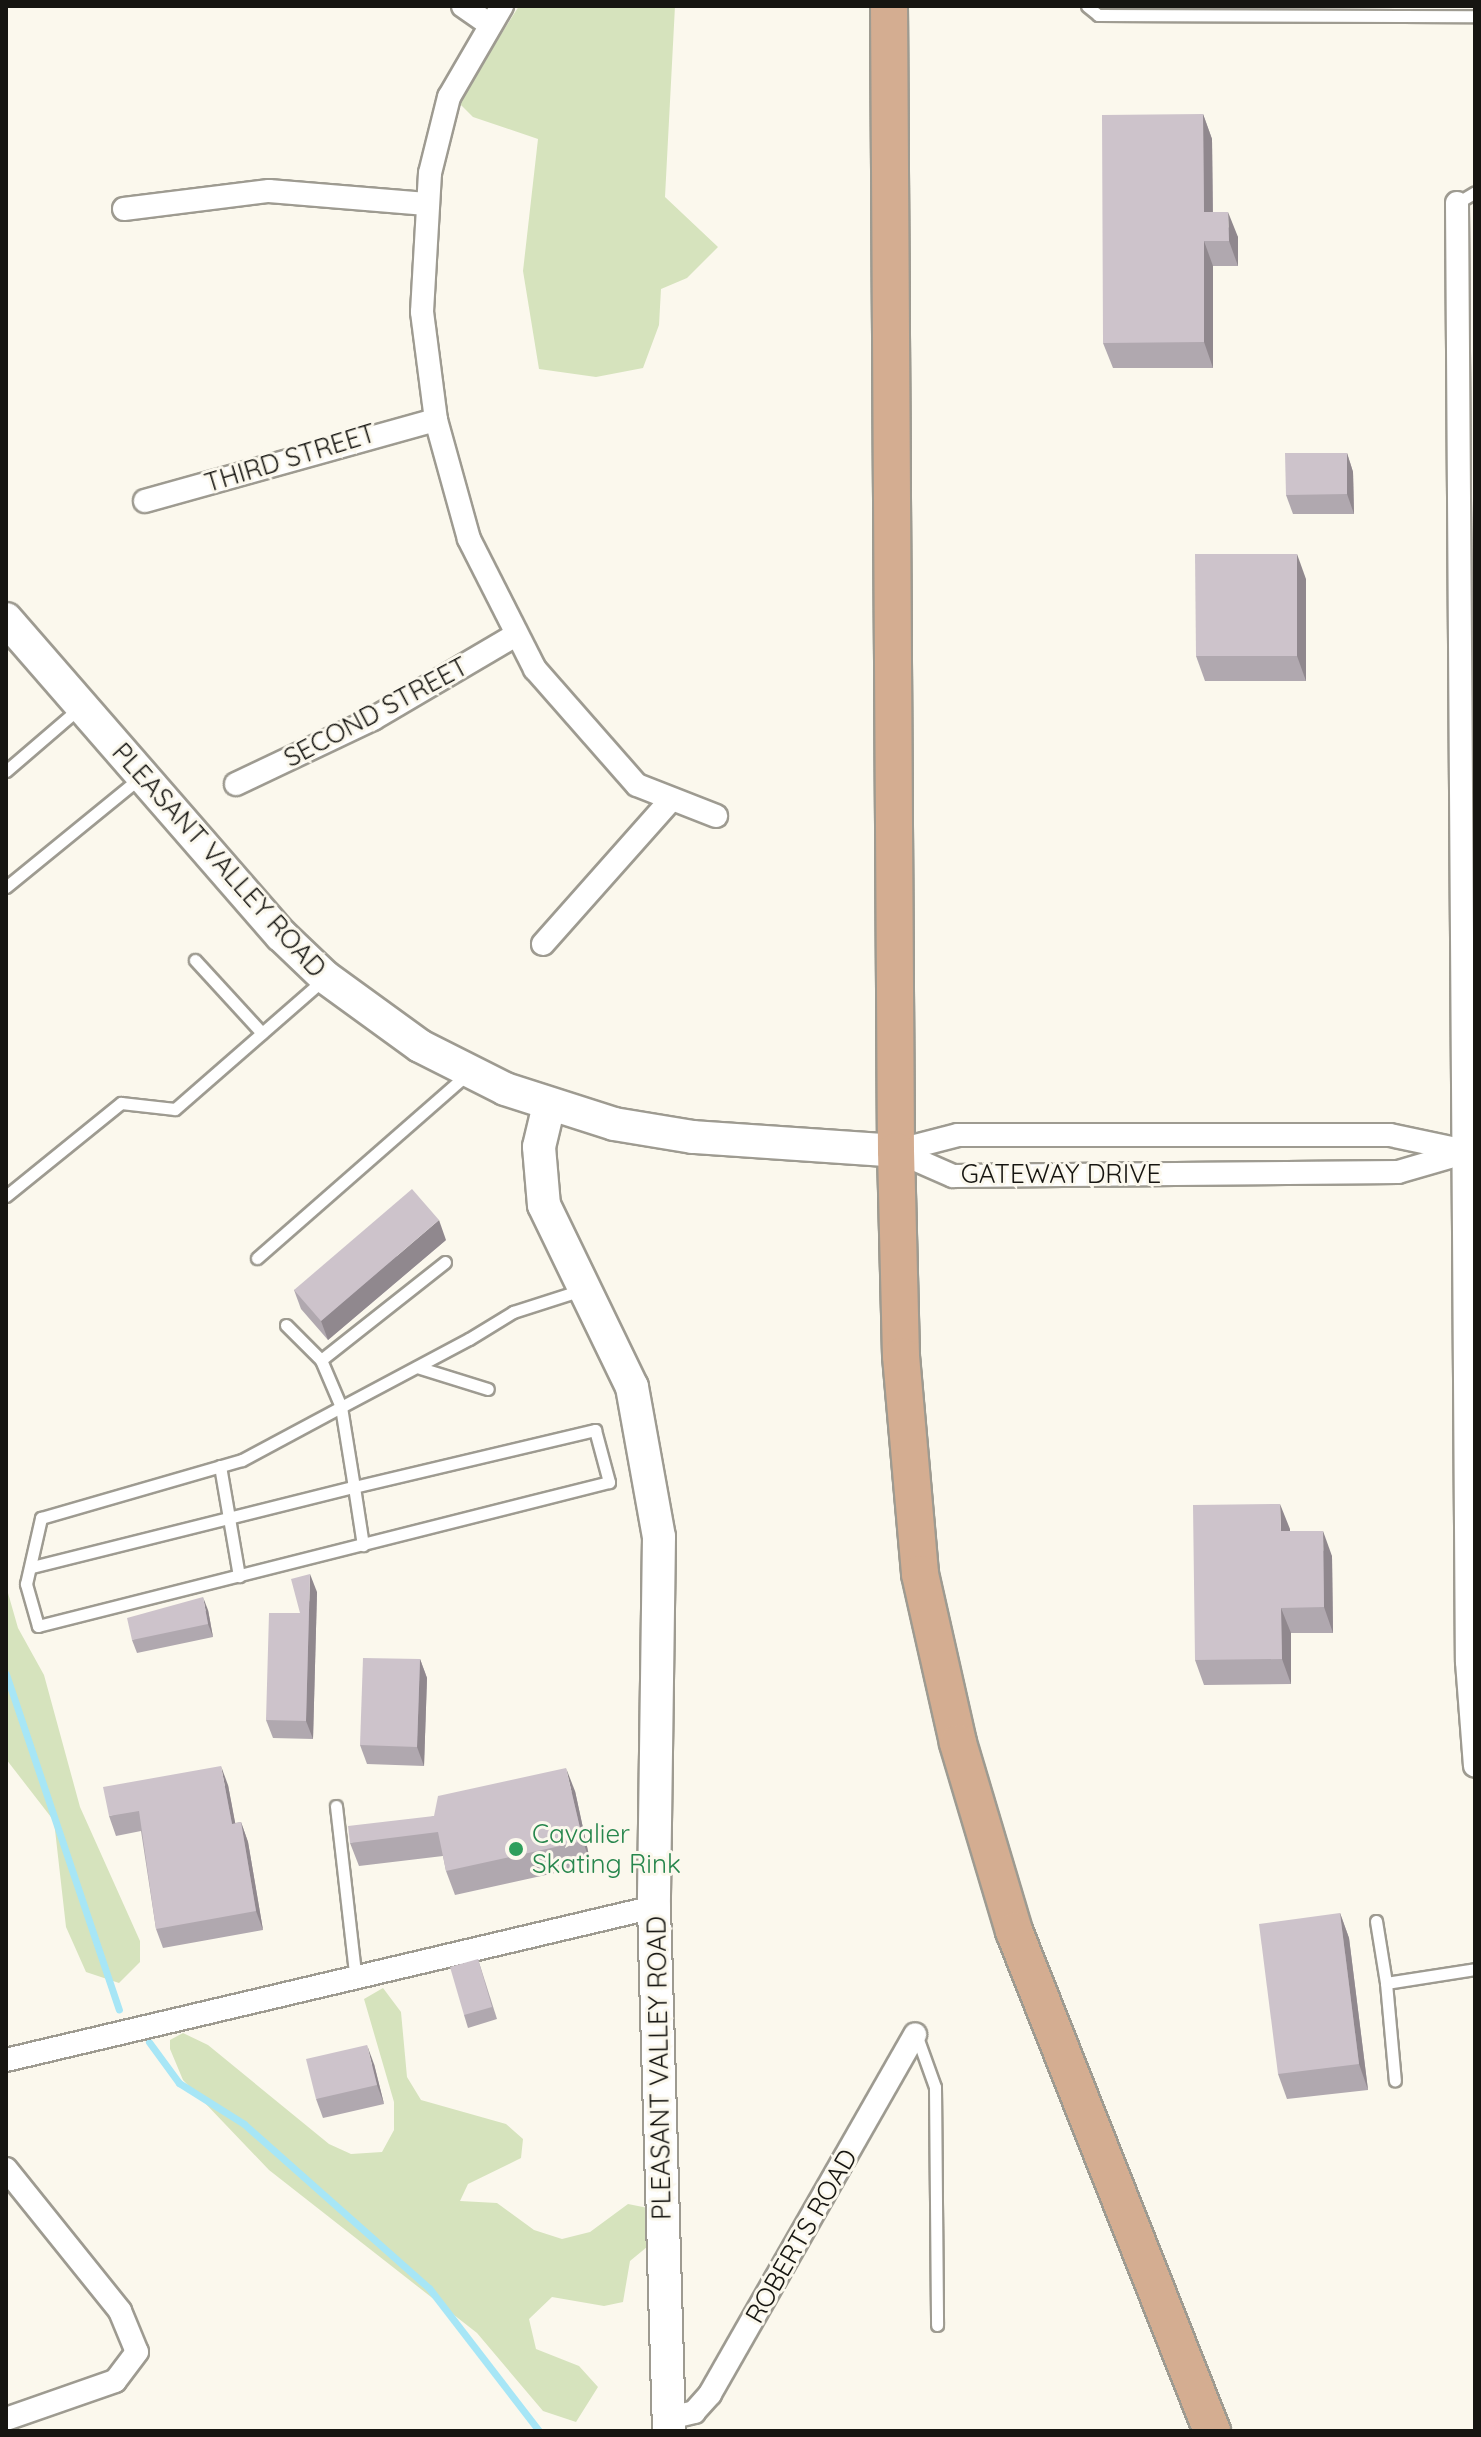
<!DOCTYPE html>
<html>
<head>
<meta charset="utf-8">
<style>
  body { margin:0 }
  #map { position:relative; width:1481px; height:2437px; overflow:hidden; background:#fbf8ed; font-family:Quicksand,sans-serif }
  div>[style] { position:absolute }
  .green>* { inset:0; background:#d6e3bd }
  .stream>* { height:7px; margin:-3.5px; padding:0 3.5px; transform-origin:3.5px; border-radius:3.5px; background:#a7e6f6 }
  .roads { filter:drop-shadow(2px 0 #9e9b91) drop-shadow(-2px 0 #9e9b91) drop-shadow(0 2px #9e9b91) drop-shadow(0 -2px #9e9b91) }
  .lane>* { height:11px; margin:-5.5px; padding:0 5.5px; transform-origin:5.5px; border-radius:5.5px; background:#fff }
  .street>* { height:22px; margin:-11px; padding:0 11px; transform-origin:11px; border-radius:11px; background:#fff }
  .secondary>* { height:32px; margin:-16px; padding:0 16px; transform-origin:16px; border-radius:16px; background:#fff }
  .primary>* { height:36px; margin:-18px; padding:0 18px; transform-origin:18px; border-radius:18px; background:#d4ad91 }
  .wall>* { inset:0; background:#b0a8af }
  .shaded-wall>* { inset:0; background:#90888e }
  .building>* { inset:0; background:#cdc3cb }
  .dots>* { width:22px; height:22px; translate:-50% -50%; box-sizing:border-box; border:4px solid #fbf8ed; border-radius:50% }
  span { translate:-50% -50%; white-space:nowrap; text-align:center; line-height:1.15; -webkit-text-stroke:6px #fbf8ed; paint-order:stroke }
  .street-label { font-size:26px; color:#161511 }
  .leisure-label { font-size:26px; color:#27864d }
  .left { translate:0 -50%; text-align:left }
  .frame { position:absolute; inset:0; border:8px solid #161511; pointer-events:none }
</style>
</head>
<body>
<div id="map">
  <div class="green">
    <div style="clip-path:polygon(519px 6px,675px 6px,665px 197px,718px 247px,687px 278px,661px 289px,659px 325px,643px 368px,596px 377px,539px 369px,523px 271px,538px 139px,473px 117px,458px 102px)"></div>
    <div style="clip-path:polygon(6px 1586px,18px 1628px,44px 1675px,80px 1807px,140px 1941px,140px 1962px,119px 1983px,86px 1972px,66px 1927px,54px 1821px,6px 1759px)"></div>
    <div style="clip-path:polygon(383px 1988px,401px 2012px,407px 2077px,421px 2100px,506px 2124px,523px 2139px,521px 2158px,468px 2184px,460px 2201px,497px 2203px,534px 2230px,562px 2239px,590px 2232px,628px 2204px,648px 2208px,653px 2242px,630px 2261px,623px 2302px,604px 2306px,552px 2297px,529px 2319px,536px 2349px,579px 2366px,598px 2387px,576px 2422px,543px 2411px,477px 2333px,269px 2170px,183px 2080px,170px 2049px,170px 2040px,183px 2033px,208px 2045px,329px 2144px,351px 2154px,382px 2152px,394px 2130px,394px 2102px,364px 1999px)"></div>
  </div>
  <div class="stream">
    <div style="left:6px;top:1674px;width:354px;rotate:71.4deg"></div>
    <div style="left:149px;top:2042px;width:51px;rotate:53.8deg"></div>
    <div style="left:179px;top:2083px;width:77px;rotate:32.2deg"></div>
    <div style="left:244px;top:2124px;width:247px;rotate:41.6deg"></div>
    <div style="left:429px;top:2288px;width:180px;rotate:52.4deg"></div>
  </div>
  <div class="roads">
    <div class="lane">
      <div style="left:1087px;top:6px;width:14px;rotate:39deg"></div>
      <div style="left:1098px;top:15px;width:377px;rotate:0.2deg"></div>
      <div style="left:1457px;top:203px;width:21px;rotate:-31deg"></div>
      <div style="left:6px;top:771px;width:95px;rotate:-40.7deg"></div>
      <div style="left:6px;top:887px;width:176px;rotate:-39.2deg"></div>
      <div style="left:195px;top:960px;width:99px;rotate:47.5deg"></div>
      <div style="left:6px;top:1196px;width:148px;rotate:-39deg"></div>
      <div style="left:121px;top:1103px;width:54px;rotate:6.3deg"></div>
      <div style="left:175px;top:1109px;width:199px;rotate:-41.1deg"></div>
      <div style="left:257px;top:1258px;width:281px;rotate:-41.2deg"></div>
      <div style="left:286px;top:1325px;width:49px;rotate:45deg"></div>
      <div style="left:321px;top:1360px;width:51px;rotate:66.9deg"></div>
      <div style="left:341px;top:1407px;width:81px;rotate:80.8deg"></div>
      <div style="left:354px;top:1487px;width:248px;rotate:-13.3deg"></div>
      <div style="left:595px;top:1430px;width:54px;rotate:74.9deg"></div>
      <div style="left:609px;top:1482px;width:589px;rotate:165.85deg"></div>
      <div style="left:38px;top:1626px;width:44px;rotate:-105.9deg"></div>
      <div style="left:26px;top:1584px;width:68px;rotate:-77.2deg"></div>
      <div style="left:41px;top:1518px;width:209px;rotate:-16.1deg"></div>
      <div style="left:242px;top:1460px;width:112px;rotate:-28.2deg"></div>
      <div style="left:341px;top:1407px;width:145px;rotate:-28deg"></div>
      <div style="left:469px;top:1339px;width:52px;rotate:-31.5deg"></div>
      <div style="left:513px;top:1312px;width:72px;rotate:-17.7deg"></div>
      <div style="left:321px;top:1360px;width:158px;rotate:-38.3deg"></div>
      <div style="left:417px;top:1367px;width:74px;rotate:17.2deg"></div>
      <div style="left:220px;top:1466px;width:112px;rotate:80.2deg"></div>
      <div style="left:32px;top:1567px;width:332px;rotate:-14deg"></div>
      <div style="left:354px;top:1487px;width:59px;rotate:81.2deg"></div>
      <div style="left:336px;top:1806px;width:168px;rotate:83.5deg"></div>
      <div style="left:1376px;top:1921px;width:63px;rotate:80.8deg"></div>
      <div style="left:1386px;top:1983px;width:90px;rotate:-8.9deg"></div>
      <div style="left:1386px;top:1983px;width:98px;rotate:84.8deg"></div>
      <div style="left:916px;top:2034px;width:56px;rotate:70.3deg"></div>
      <div style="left:935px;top:2087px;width:238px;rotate:89.5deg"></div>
    </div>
    <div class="street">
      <div style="left:463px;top:6px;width:32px;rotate:35deg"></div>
      <div style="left:502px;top:6px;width:105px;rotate:120.2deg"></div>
      <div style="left:449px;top:97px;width:78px;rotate:104deg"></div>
      <div style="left:430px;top:173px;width:139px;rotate:93.3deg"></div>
      <div style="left:422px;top:312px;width:109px;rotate:82.6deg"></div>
      <div style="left:436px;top:420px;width:123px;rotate:74.5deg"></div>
      <div style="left:469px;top:539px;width:146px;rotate:63.1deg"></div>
      <div style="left:535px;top:669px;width:154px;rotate:48.7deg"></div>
      <div style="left:637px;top:785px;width:85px;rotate:21.4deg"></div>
      <div style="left:1457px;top:203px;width:1459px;rotate:89.61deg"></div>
      <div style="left:1467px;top:1662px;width:104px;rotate:85.6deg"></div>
      <div style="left:124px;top:209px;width:146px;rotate:-7.1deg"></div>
      <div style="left:269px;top:191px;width:158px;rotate:4.7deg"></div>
      <div style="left:145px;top:501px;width:302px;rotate:-15.6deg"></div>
      <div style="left:236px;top:784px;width:152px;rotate:-25.4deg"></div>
      <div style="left:373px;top:719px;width:164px;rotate:-30.5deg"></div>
      <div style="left:543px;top:944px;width:188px;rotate:-48.4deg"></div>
      <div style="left:896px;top:1151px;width:64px;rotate:-14.5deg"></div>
      <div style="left:958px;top:1135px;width:432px"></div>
      <div style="left:1390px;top:1135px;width:87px;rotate:12deg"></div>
      <div style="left:896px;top:1151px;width:62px;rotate:23.7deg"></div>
      <div style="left:953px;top:1176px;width:445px;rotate:-0.5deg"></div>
      <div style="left:1398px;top:1172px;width:68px;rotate:-16.3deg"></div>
      <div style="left:6px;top:2060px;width:666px;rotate:-13.28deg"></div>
      <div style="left:6px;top:2169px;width:182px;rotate:51.2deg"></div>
      <div style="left:120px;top:2311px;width:44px;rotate:67.5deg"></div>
      <div style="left:137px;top:2352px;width:36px;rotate:127deg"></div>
      <div style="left:115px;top:2381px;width:115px;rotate:160.8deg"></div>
      <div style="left:669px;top:2418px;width:26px;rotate:-13deg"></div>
      <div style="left:694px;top:2412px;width:24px;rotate:-48deg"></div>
      <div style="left:710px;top:2394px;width:414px;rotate:-60.3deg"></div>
    </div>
    <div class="secondary">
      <div style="left:6px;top:619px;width:419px;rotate:49deg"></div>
      <div style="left:281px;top:935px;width:61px;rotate:43.7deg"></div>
      <div style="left:325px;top:977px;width:117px;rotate:36deg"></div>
      <div style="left:420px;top:1046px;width:95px;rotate:26.8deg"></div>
      <div style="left:505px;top:1089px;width:114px;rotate:17.8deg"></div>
      <div style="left:614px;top:1124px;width:80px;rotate:9.3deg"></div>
      <div style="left:693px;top:1137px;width:203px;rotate:3.9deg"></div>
      <div style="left:549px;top:1105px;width:43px;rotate:103.4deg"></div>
      <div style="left:539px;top:1147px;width:58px;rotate:85.1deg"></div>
      <div style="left:544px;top:1205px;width:202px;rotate:64.2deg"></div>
      <div style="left:632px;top:1387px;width:152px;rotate:79.8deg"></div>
      <div style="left:659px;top:1537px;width:370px;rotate:90.8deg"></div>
      <div style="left:654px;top:1907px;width:524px;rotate:88.36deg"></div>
    </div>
    <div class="primary">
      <div style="left:889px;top:6px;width:1145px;rotate:89.65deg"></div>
      <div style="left:896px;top:1151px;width:205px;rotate:88.6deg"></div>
      <div style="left:901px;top:1356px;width:219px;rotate:85deg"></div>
      <div style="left:920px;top:1574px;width:173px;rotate:77.3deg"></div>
      <div style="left:958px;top:1743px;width:196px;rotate:73.4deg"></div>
      <div style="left:1014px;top:1931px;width:538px;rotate:68.4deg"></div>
    </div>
  </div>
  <div class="wall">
    <div style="clip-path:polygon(1203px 114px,1212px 139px,1213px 212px,1238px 237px,1238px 266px,1213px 266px,1213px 368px,1113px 368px,1103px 343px)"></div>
    <div style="clip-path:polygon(1347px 453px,1353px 472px,1354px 514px,1293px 514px,1286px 495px)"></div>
    <div style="clip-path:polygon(1306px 579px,1306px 681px,1205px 681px,1196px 656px)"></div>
    <div style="clip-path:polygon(446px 1240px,328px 1340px,301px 1309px,294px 1290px)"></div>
    <div style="clip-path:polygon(1290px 1529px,1290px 1531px,1332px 1556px,1333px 1633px,1291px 1633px,1291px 1684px,1204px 1685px,1195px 1660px)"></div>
    <div style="clip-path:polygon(317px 1592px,313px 1739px,273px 1738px,266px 1720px,300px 1613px)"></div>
    <div style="clip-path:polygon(208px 1610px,213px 1637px,137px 1653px,132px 1640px)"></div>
    <div style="clip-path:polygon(420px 1659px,427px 1678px,424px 1766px,367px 1764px,360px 1745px)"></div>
    <div style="clip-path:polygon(228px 1785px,235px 1823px,241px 1822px,248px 1842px,263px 1930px,163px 1948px,156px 1929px,141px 1831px,116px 1836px,109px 1816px)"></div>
    <div style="clip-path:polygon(575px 1791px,591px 1865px,455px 1895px,446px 1871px,443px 1856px,359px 1866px,350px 1843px,434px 1816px)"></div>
    <div style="clip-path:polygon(1340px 1913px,1349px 1938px,1368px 2090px,1287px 2099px,1278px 2074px)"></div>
    <div style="clip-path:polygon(478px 1959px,497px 2019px,468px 2028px,464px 2015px)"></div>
    <div style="clip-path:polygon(374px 2064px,384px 2104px,323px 2118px,316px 2099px)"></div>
  </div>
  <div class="shaded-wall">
    <div style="clip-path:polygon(1203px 114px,1212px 139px,1213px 237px,1204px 212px)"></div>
    <div style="clip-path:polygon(1228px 212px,1238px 237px,1238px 266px,1229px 241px)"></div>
    <div style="clip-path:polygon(1204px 241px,1213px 266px,1213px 368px,1204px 342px)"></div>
    <div style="clip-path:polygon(1347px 453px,1353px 472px,1354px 514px,1347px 494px)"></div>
    <div style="clip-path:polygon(1297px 554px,1306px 579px,1306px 681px,1297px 656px)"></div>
    <div style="clip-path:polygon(439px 1220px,446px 1240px,328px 1340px,321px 1321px)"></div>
    <div style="clip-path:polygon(1280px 1504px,1290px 1529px,1290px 1556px,1281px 1531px)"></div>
    <div style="clip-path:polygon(1323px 1531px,1332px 1556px,1333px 1633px,1324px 1607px)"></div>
    <div style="clip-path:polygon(310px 1574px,317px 1592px,313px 1739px,306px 1721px)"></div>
    <div style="clip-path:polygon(203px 1597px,208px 1610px,213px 1637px,208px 1624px)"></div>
    <div style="clip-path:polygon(1281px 1608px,1291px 1633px,1291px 1684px,1282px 1659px)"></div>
    <div style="clip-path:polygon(420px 1659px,427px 1678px,424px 1766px,417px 1747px)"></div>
    <div style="clip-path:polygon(221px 1766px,228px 1785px,239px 1843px,232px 1824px)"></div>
    <div style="clip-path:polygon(566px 1768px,575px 1791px,591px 1865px,583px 1841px)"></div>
    <div style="clip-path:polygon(241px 1822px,248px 1842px,263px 1930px,256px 1911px)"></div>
    <div style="clip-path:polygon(1340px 1913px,1349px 1938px,1368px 2090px,1359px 2064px)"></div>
    <div style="clip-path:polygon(367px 2045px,374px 2064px,384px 2104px,377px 2085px)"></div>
  </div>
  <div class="building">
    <div style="clip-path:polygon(1203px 114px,1204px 212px,1228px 212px,1229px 241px,1204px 241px,1204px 342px,1103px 343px,1102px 115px)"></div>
    <div style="clip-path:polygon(1285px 453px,1347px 453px,1347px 494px,1286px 495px)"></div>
    <div style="clip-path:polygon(1195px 554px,1297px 554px,1297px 656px,1196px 656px)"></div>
    <div style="clip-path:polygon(412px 1189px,439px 1220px,321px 1321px,294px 1290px)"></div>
    <div style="clip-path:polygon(1280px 1504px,1281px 1531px,1323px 1531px,1324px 1607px,1281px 1608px,1282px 1659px,1195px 1660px,1193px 1505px)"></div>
    <div style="clip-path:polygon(310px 1574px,306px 1721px,266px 1720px,269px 1613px,300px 1613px,291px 1579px)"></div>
    <div style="clip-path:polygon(203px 1597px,208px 1624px,132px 1640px,127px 1618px)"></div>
    <div style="clip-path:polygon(363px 1658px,420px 1659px,417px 1747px,360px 1745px)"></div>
    <div style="clip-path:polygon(221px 1766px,232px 1824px,241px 1822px,256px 1911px,156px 1929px,139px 1811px,109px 1816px,103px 1787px)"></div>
    <div style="clip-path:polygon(566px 1768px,583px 1841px,446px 1871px,438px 1832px,350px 1843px,348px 1826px,434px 1816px,438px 1796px)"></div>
    <div style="clip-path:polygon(1340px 1913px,1359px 2064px,1278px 2074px,1259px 1924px)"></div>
    <div style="clip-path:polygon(478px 1959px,492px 2007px,464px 2015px,450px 1967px)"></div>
    <div style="clip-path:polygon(367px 2045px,377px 2085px,316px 2099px,306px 2059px)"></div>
  </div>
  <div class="dots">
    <div style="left:516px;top:1849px;background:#2e9e5b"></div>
  </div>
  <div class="street-label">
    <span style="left:290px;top:458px;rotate:-17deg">THIRD STREET</span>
    <span style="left:376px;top:712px;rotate:-28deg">SECOND STREET</span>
    <span style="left:219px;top:860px;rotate:48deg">PLEASANT VALLEY ROAD</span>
    <span style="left:1061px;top:1174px">GATEWAY DRIVE</span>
    <span style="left:659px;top:2068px;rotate:-91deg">PLEASANT VALLEY ROAD</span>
    <span style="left:801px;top:2236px;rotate:-60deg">ROBERTS ROAD</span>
  </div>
  <div class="leisure-label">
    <span class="left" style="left:532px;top:1849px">Cavalier<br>Skating Rink</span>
  </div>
  <div class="frame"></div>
</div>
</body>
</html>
